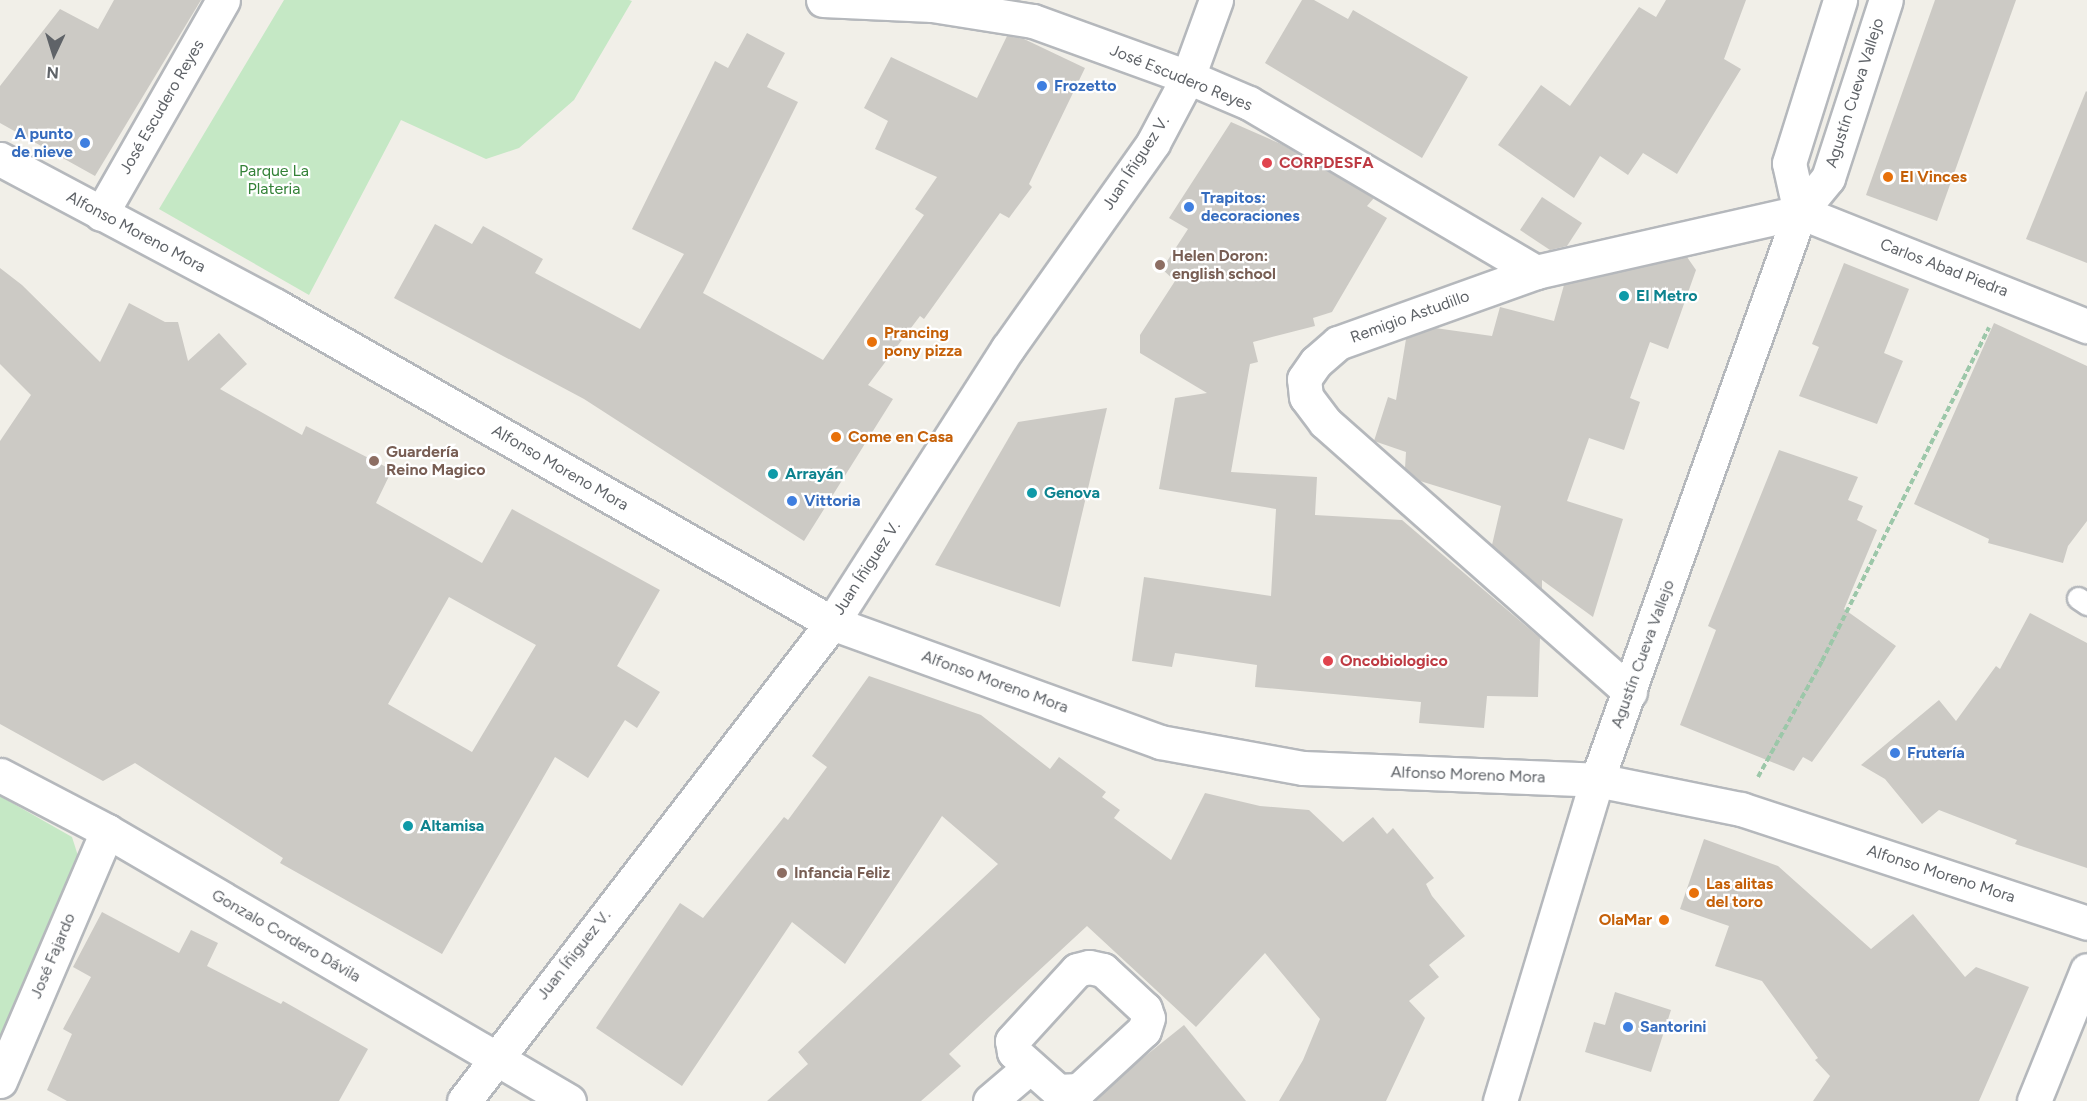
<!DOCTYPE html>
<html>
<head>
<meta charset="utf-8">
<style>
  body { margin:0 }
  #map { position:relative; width:2087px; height:1101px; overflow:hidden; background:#f1efe8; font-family:Figtree,sans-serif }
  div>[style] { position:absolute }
  .green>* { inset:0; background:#c5e8c5 }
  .building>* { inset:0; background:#cccac5 }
  .path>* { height:4px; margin-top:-2px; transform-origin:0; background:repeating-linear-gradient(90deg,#9cc7a9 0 6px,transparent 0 9px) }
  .roads { filter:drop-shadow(2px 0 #b5b8bc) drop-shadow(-2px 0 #b5b8bc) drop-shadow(0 2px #b5b8bc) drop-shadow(0 -2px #b5b8bc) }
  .lane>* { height:21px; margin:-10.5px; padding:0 10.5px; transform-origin:10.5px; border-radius:10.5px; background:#fff }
  .street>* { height:33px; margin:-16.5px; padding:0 16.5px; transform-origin:16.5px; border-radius:16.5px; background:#fff }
  .secondary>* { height:33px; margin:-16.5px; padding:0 16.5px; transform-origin:16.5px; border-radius:16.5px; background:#fff }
  .dots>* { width:16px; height:16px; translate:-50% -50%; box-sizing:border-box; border:3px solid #fff; border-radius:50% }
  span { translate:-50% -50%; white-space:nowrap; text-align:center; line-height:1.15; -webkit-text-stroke:4.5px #fff; paint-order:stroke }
  .street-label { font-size:16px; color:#5f6368 }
  .shop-label { font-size:16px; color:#366cbe; font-weight:700 }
  .left { translate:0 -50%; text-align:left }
  .right { translate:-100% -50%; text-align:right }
  .health-label { font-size:16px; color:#be3a42; font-weight:700 }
  .park-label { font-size:16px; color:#348238 }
  .food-label { font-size:16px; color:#c56008; font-weight:700 }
  .education-label { font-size:16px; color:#785e54; font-weight:700 }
  .culture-label { font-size:16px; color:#0d838f; font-weight:700 }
  .north { position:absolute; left:24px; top:24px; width:60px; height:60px; -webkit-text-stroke:4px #fff; paint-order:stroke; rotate:184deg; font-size:16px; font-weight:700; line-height:24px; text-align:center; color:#5f6368 }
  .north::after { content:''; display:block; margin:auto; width:21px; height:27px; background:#5f6368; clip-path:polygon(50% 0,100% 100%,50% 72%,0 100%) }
</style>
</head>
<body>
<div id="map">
  <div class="green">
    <div style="clip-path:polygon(284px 0,629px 0,632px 1px,574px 100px,519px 148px,486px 159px,401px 120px,309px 295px,159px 209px)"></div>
    <div style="clip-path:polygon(0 796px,72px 837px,79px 859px,0 1042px)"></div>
  </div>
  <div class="building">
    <div style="clip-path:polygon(114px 0,201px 0,95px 176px,0 123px,0 86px,60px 9px,98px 29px)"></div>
    <div style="clip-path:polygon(1302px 0,1314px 0,1348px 19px,1353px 10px,1468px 77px,1422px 158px,1265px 63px)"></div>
    <div style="clip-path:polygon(1666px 0,1746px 0,1724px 59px,1741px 69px,1677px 174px,1643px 153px,1628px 175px,1600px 156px,1574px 198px,1498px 145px,1541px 85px,1570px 106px,1639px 7px,1656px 17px)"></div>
    <div style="clip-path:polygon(1935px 0,2016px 0,1937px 221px,1866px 195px)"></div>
    <div style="clip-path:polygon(747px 33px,785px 53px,767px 87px,798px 102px,703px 293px,823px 360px,924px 215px,915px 209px,937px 177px,875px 149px,888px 121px,864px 108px,891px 57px,977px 98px,1007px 36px,1024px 39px,1085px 68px,1029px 184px,1032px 187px,1009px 218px,1000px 213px,924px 319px,920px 316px,868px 385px,893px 399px,804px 541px,584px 399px,394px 298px,435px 224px,472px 244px,483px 226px,543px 259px,535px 273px,640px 329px,684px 254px,632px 229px,715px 61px,728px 68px)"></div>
    <div style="clip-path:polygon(2086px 91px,2087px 92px,2087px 263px,2026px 239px)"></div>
    <div style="clip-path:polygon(1231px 122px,1281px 144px,1374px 198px,1367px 206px,1387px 218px,1332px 312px,1313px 318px,1315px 326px,1253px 342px,1258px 362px,1250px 364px,1231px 472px,1317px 477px,1315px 515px,1402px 520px,1540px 638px,1538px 697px,1487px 696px,1484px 728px,1419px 723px,1421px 702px,1255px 687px,1257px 665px,1175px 653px,1172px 667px,1132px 661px,1144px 577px,1271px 596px,1276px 509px,1159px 489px,1175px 398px,1207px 393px,1140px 353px,1140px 335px,1175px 281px,1162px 269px,1188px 229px,1169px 218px)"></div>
    <div style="clip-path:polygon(1542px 197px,1582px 223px,1567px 246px,1550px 250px,1520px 230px)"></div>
    <div style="clip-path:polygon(1687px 257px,1696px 270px,1668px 349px,1650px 342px,1630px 398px,1640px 402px,1624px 450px,1589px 438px,1567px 501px,1623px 519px,1593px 617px,1542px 580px,1542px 589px,1492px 545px,1501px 506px,1420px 481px,1405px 468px,1406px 452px,1374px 441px,1388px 397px,1396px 400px,1406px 339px,1435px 328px,1492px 336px,1500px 307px,1554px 321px,1564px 285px)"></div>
    <div style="clip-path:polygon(1844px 263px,1909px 289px,1884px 353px,1903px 361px,1877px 424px,1799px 396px,1819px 347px,1812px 344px)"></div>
    <div style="clip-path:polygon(evenodd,0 268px,22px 285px,100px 362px,129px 303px,165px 322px,178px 322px,188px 361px,219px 333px,247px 364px,220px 389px,302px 435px,306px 426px,392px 470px,376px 503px,482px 563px,512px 509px,660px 590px,617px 666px,660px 692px,637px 728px,625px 720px,588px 778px,555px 757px,442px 954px,280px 863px,283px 858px,135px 763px,103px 781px,0 724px,0 441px,31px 395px,0 364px,0 268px,449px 597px,536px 645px,472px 752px,388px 704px,449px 597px)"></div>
    <div style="clip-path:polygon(1994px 323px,2087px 366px,2087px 521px,2068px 546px,2063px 563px,1988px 543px,1989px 539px,1914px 504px)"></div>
    <div style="clip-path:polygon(1107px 408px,1060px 607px,935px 565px,1018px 422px)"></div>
    <div style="clip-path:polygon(1779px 450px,1858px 477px,1848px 500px,1863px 506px,1857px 520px,1877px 530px,1844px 609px,1896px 646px,1812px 762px,1803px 757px,1794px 771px,1680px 725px,1716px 630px,1708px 626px)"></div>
    <div style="clip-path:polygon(2030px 613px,2087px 643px,2087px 868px,2015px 844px,2017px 840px,1939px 810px,1922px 824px,1885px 779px,1861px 765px,1939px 700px,1956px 721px,1996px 666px,2000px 669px)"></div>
    <div style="clip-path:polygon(869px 676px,981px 715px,1050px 769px,1059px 757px,1106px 792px,1102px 797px,1120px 810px,1114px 818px,1171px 860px,1205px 793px,1260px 806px,1309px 810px,1343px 842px,1373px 817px,1387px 834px,1393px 828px,1434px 878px,1426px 884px,1432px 896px,1465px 936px,1429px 965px,1439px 977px,1409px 1001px,1425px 1018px,1386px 1101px,1279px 1101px,1303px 1060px,1320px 1019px,1265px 953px,1196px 1027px,1087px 926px,949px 1054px,961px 1066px,921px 1101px,767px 1101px,808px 1064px,798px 1052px,998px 864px,942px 816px,845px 964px,792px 922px,682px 1086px,596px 1028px,680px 903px,703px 918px,784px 817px,788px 820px,827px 767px,812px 756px)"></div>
    <div style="clip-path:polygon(1704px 839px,1778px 866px,1871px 949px,1913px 914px,1965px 977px,1976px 967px,2029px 987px,1979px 1101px,1813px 1101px,1830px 1076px,1815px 1060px,1818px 1058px,1762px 981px,1715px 966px,1729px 926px,1680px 909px)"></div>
    <div style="clip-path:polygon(102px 912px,179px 953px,191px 930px,218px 943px,207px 966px,281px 1004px,283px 1001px,368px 1049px,339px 1101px,67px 1101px,47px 1090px,72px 1034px,63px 1029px,91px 977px,73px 967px)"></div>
    <div style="clip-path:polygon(1615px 992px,1671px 1010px,1651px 1072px,1585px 1052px,1594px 1022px,1605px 1025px)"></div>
    <div style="clip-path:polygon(1184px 1025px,1246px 1101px,1095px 1101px,1134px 1065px)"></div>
  </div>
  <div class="path">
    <div style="left:1758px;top:777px;width:132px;rotate:-61.1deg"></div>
    <div style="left:1822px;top:661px;width:373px;rotate:-63.4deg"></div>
  </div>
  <div class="roads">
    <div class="lane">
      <div style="left:2078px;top:598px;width:11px;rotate:34deg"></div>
    </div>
    <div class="street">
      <div style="left:823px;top:0;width:109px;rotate:2.6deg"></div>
      <div style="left:932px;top:5px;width:102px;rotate:9deg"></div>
      <div style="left:1033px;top:21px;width:165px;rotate:19.9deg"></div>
      <div style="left:1188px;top:77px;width:66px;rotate:23.1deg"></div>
      <div style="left:1249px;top:103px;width:333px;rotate:30.5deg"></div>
      <div style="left:0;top:159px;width:313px;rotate:28deg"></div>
      <div style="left:276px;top:306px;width:640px;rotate:29.69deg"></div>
      <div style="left:832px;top:623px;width:349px;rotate:19.9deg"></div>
      <div style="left:1160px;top:742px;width:145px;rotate:10.3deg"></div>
      <div style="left:1303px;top:768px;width:294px;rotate:2.3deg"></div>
      <div style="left:1597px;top:780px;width:147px;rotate:11.4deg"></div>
      <div style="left:1741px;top:809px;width:364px;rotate:18.2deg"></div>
      <div style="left:101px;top:214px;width:246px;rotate:-60.3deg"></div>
      <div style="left:1630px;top:692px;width:407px;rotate:-138.5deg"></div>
      <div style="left:1325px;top:422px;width:31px;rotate:-127deg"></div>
      <div style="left:1306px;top:397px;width:18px;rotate:-96deg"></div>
      <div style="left:1304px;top:379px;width:21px;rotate:-55deg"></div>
      <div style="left:1316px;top:362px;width:29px;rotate:-41deg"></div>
      <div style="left:1338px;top:343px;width:210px;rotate:-19.7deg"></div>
      <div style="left:1536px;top:272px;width:271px;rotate:-12.8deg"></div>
      <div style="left:1800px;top:212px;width:309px;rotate:21.7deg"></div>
      <div style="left:0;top:775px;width:121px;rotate:27.6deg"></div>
      <div style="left:107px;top:831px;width:535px;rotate:30.3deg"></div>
      <div style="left:1089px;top:967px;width:14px;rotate:12deg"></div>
      <div style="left:1103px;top:970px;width:57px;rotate:42.9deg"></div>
      <div style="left:1145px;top:1009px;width:9px;rotate:72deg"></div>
      <div style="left:1148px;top:1018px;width:13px;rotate:108deg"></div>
      <div style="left:1144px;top:1030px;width:88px;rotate:137.3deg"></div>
      <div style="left:1079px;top:1090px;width:21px;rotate:177deg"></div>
      <div style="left:1058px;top:1091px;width:59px;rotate:-138.4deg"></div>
      <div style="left:1014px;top:1052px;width:11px;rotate:-100deg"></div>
      <div style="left:1012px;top:1041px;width:96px;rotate:-47.5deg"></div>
      <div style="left:1077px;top:970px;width:12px;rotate:-14deg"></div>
      <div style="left:0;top:1081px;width:272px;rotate:-66.8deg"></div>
      <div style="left:464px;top:1101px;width:603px;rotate:-52.41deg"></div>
      <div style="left:832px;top:623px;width:326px;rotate:-57.4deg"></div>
      <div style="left:1008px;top:348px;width:251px;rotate:-54.7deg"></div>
      <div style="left:1153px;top:143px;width:75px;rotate:-62.1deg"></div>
      <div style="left:1188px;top:77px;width:82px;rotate:-70deg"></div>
      <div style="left:990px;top:1101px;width:52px;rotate:-40.4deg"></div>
      <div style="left:2034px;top:1101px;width:141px;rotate:-68deg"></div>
    </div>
    <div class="secondary">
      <div style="left:1800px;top:212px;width:50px;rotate:-102.7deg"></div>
      <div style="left:1789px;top:163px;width:171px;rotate:-72.6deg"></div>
      <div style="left:1500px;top:1101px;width:335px;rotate:-73.2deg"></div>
      <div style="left:1597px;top:780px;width:603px;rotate:-70.33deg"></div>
      <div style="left:1800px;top:212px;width:44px;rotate:-50.5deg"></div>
      <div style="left:1828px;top:178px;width:187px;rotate:-72deg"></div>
    </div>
  </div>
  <div class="dots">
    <div style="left:1042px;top:86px;background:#3f7fe0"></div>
    <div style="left:85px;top:143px;background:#3f7fe0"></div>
    <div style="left:1267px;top:163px;background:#e0444e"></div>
    <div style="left:1888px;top:177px;background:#e8710a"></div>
    <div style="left:1189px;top:207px;background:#3f7fe0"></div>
    <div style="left:1160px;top:265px;background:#8d6e63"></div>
    <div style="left:1624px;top:296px;background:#0f9aa8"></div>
    <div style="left:872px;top:342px;background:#e8710a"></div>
    <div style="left:836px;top:437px;background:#e8710a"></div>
    <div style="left:374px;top:461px;background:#8d6e63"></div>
    <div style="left:773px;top:474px;background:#0f9aa8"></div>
    <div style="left:1032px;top:493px;background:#0f9aa8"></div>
    <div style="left:792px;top:501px;background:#3f7fe0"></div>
    <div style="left:1328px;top:661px;background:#e0444e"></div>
    <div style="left:1895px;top:753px;background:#3f7fe0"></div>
    <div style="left:408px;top:826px;background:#0f9aa8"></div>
    <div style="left:782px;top:873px;background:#8d6e63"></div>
    <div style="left:1694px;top:893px;background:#e8710a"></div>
    <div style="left:1664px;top:920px;background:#e8710a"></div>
    <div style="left:1628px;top:1027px;background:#3f7fe0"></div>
  </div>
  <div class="street-label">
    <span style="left:1181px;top:78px;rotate:22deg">José Escudero Reyes</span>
    <span style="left:1855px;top:93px;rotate:-72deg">Agustín Cueva Vallejo</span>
    <span style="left:162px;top:107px;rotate:-60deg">José Escudero Reyes</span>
    <span style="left:1136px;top:163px;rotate:-57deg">Juan Íñiguez V.</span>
    <span style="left:136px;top:232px;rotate:28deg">Alfonso Moreno Mora</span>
    <span style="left:1944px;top:268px;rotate:21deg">Carlos Abad Piedra</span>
    <span style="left:1410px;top:317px;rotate:-20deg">Remigio Astudillo</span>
    <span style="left:560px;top:468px;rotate:30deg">Alfonso Moreno Mora</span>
    <span style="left:867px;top:568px;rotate:-57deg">Juan Íñiguez V.</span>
    <span style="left:1643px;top:654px;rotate:-70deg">Agustín Cueva Vallejo</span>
    <span style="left:995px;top:682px;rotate:20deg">Alfonso Moreno Mora</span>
    <span style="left:1468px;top:775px;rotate:2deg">Alfonso Moreno Mora</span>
    <span style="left:1941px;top:874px;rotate:18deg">Alfonso Moreno Mora</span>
    <span style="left:286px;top:936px;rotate:30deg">Gonzalo Cordero Dávila</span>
    <span style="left:574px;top:955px;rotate:-52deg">Juan Íñiguez V.</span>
    <span style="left:53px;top:956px;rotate:-67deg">José Fajardo</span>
  </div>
  <div class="shop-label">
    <span class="left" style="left:1054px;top:86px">Frozetto</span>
    <span class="right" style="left:73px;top:143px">A punto<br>de nieve</span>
    <span class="left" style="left:1201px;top:207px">Trapitos:<br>decoraciones</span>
    <span class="left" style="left:804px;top:501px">Vittoria</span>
    <span class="left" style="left:1907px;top:753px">Frutería</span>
    <span class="left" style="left:1640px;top:1027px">Santorini</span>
  </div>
  <div class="health-label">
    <span class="left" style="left:1279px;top:163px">CORPDESFA</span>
    <span class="left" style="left:1340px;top:661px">Oncobiologico</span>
  </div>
  <div class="park-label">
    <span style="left:274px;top:180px">Parque La<br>Plateria</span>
  </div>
  <div class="food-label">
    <span class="left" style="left:1900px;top:177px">El Vinces</span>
    <span class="left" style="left:884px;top:342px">Prancing<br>pony pizza</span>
    <span class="left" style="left:848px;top:437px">Come en Casa</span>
    <span class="left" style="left:1706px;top:893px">Las alitas<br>del toro</span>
    <span class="right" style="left:1652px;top:920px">OlaMar</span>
  </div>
  <div class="education-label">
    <span class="left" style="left:1172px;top:265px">Helen Doron:<br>english school</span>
    <span class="left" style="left:386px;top:461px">Guardería<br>Reino Magico</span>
    <span class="left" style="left:794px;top:873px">Infancia Feliz</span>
  </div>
  <div class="culture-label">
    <span class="left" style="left:1636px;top:296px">El Metro</span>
    <span class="left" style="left:785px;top:474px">Arrayán</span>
    <span class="left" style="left:1044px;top:493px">Genova</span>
    <span class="left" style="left:420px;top:826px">Altamisa</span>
  </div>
  <div class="north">N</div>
</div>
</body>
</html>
